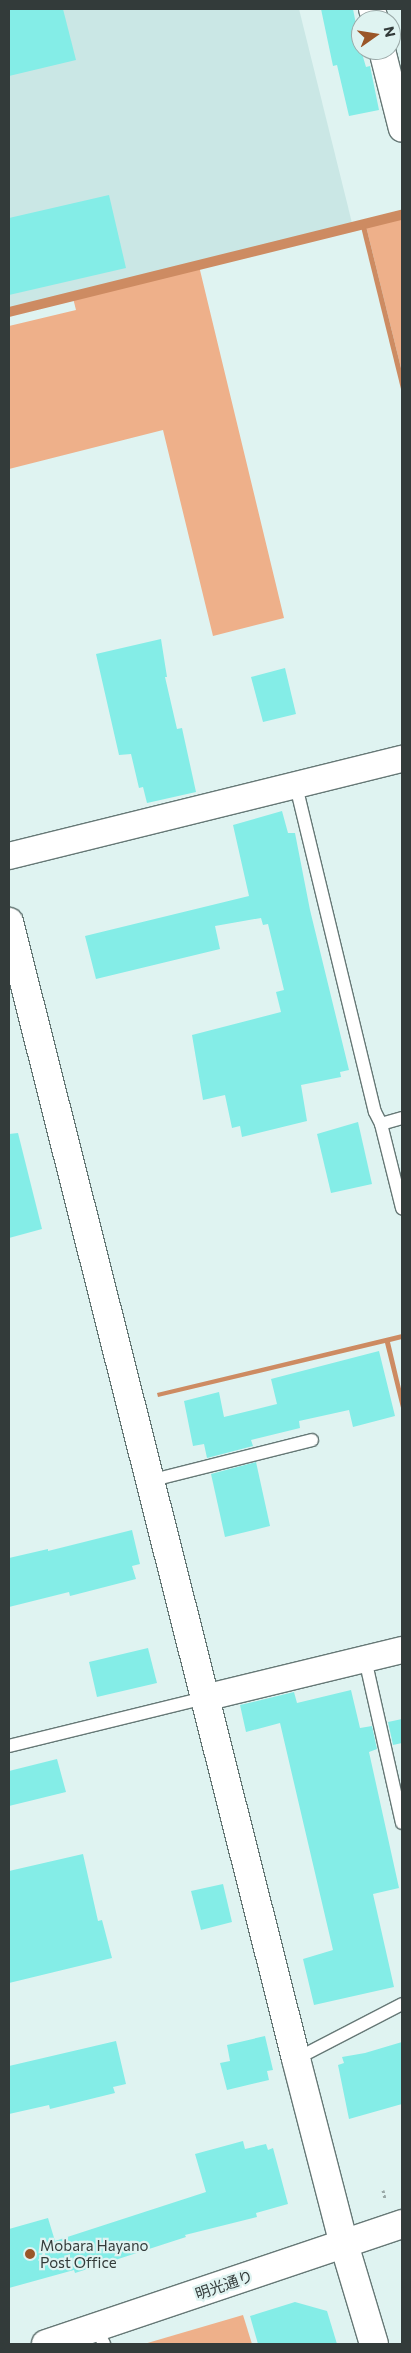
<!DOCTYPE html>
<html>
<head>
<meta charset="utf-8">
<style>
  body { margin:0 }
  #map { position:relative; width:411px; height:2353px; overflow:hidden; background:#dff3f1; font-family:Commissioner,"Noto Sans JP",sans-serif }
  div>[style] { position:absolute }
  .built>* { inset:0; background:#cae7e5 }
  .green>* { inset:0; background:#eeb08a }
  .water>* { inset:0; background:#cd8b62 }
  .stream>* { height:10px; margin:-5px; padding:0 5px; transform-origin:5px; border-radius:5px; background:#cd8b62 }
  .building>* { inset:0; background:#84ede7 }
  .path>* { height:3px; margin-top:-1.5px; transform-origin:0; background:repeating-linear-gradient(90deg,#99a8a7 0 2.5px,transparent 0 5px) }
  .roads { filter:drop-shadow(1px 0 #667876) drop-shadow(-1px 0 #667876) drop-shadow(0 1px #667876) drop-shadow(0 -1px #667876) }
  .service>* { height:12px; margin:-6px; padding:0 6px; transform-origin:6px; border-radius:6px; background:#fff }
  .minor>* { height:26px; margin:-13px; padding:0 13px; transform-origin:13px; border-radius:13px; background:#fff }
  .tertiary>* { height:28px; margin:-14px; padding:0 14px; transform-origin:14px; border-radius:14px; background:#fff }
  .dots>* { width:14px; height:14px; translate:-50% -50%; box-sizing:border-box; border:2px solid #dff3f1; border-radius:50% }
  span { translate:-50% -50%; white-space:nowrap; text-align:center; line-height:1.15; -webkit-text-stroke:4.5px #dff3f1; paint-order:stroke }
  .poi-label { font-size:15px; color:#333b3a }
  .left { translate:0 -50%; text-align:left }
  .street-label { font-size:15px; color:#333b3a }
  .frame { position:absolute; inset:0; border:10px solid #333b3a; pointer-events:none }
  .north { position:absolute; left:351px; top:10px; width:50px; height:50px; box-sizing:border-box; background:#dff3f1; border:1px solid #9aa9a8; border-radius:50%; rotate:77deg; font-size:14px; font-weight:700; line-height:20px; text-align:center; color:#333b3a }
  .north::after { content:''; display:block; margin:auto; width:18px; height:22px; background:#9a5628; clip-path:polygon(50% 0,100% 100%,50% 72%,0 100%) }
</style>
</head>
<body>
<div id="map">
  <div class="built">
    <div style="clip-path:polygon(9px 9px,299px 9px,352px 223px,9px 309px)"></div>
  </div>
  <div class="green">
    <div style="clip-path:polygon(402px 217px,402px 372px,366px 226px)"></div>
    <div style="clip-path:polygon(199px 266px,284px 618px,213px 636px,163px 430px,9px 469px,9px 326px,76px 310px,73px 298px)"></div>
    <div style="clip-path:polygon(243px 2315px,252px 2344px,144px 2344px)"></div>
  </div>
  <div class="water">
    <div style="clip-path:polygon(366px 226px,402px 372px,402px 393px,361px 227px)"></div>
    <div style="clip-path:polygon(402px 1334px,402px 1339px,390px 1342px,402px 1393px,402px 1412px,385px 1343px,158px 1397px,157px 1393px)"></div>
  </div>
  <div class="stream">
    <div style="left:9px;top:312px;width:405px;rotate:-13.9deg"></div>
  </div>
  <div class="building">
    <div style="clip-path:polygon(9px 9px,63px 9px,76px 60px,9px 76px)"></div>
    <div style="clip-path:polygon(321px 9px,353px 9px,361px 50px,366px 67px,370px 66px,379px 110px,349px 116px,337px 65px,333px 66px)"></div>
    <div style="clip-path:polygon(109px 195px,126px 268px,9px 295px,9px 218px)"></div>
    <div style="clip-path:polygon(161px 639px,167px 677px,165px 677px,177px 729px,182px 728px,196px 792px,147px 803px,143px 787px,139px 788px,131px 754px,119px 755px,96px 654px)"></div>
    <div style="clip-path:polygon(285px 668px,296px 714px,263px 722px,251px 677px)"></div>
    <div style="clip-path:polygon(282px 811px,288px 833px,295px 833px,310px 910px,349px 1070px,340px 1072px,341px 1077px,301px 1085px,307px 1121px,242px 1137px,240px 1126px,232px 1128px,225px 1095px,203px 1100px,192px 1035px,281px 1012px,276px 992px,284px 990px,268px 924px,263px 925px,261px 918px,215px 926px,220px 949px,96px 979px,85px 936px,249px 896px,233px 825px)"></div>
    <div style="clip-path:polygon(358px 1122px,372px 1184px,331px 1193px,317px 1134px)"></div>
    <div style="clip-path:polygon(18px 1133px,42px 1229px,9px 1238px,9px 1134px)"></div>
    <div style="clip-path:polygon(379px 1351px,395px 1416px,353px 1427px,349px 1410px,299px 1421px,300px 1428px,251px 1440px,253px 1446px,207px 1458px,204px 1444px,193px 1446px,184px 1401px,219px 1392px,224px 1417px,277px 1404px,271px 1379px)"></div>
    <div style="clip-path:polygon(256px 1462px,270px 1526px,225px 1537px,211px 1474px)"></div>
    <div style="clip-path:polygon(132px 1530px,140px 1564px,132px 1566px,136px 1579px,70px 1596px,69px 1592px,9px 1607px,9px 1558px,48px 1549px,48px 1551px)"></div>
    <div style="clip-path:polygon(148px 1648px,157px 1683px,97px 1697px,89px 1662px)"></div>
    <div style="clip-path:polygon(351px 1690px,360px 1728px,372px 1726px,377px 1749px,369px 1752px,399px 1888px,373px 1894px,394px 1987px,314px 2005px,303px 1959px,333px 1950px,280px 1723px,246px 1732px,240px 1705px,294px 1692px,297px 1703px)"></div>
    <div style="clip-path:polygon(402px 1719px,402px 1743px,393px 1745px,388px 1722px)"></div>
    <div style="clip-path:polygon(57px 1759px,66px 1792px,9px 1806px,9px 1771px)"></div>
    <div style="clip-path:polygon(83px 1854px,98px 1921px,102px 1920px,112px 1958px,9px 1983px,9px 1871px)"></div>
    <div style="clip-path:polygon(223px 1884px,232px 1922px,201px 1930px,191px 1891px)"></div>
    <div style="clip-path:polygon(265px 2036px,273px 2070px,267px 2071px,269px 2080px,227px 2090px,220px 2063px,230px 2061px,227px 2045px)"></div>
    <div style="clip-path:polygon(116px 2041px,126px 2084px,113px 2087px,115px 2093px,50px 2109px,49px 2105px,9px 2114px,9px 2066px)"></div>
    <div style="clip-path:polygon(402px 2042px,402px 2104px,349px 2119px,338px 2065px,344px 2063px,342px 2057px,365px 2053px)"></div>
    <div style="clip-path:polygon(243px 2141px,245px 2149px,266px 2144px,268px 2150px,273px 2148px,288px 2204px,256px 2213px,257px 2217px,185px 2235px,186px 2237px,75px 2273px,74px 2270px,9px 2288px,9px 2229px,48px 2218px,55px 2241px,206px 2192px,195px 2154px)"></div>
    <div style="clip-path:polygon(295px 2302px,327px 2311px,337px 2344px,258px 2344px,250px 2316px)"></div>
  </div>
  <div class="path">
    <div style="left:383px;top:2190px;width:9px;rotate:77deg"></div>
  </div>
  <div class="roads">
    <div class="service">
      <div style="left:296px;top:786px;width:335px;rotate:76.4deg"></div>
      <div style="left:375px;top:1112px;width:13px;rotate:63deg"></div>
      <div style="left:381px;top:1124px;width:87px;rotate:76deg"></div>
      <div style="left:381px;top:1124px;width:22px;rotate:-16deg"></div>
      <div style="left:149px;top:1481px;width:168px;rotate:-14.1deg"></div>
      <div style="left:365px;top:1659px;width:168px;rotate:77.3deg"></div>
      <div style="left:9px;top:1746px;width:201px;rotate:-13.8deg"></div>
      <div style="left:296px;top:2059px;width:119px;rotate:-27.4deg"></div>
      <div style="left:96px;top:2328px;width:18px;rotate:63deg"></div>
    </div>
    <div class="minor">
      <div style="left:372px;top:9px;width:11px;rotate:75deg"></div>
      <div style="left:382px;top:50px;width:81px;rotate:75.8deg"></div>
      <div style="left:9px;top:856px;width:405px;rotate:-13.9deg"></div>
      <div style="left:204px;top:1698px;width:204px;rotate:-13.6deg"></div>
    </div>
    <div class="tertiary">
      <div style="left:9px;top:922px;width:1173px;rotate:75.83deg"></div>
      <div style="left:296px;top:2059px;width:191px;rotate:75.5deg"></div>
      <div style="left:344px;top:2244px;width:104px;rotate:73.3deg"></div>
      <div style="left:46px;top:2344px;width:376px;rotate:-18.6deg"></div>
    </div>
  </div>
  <div class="dots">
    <div style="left:30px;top:2254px;background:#9a5628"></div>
  </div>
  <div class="poi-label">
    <span class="left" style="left:40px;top:2254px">Mobara Hayano<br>Post Office</span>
  </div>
  <div class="street-label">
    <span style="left:224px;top:2285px;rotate:-19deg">明光通り</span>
  </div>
  <div class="frame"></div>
  <div class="north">N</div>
</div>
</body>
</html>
